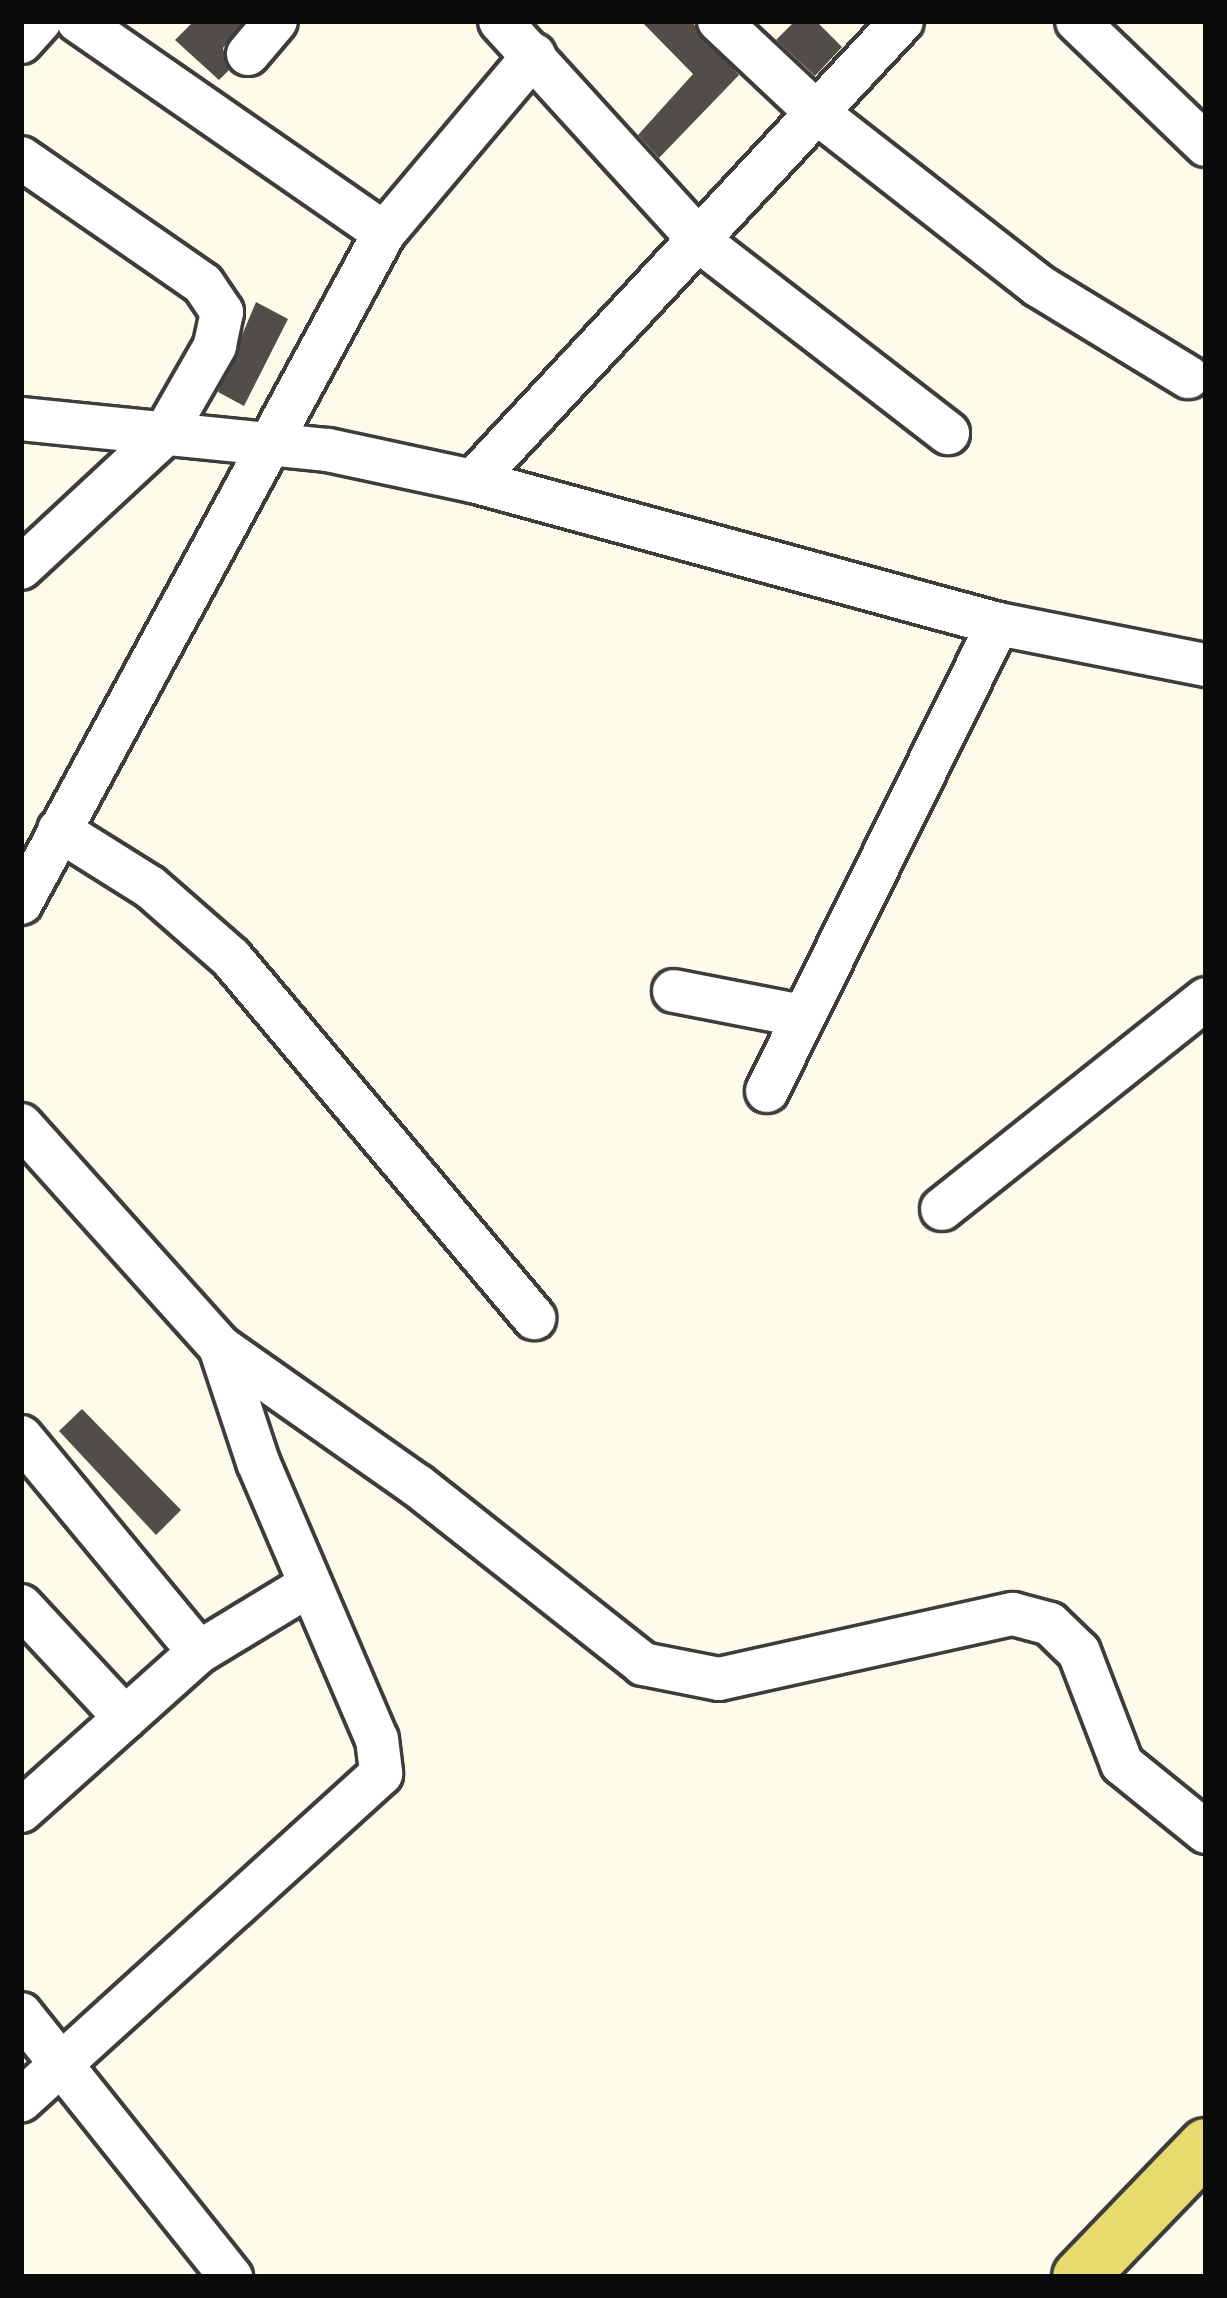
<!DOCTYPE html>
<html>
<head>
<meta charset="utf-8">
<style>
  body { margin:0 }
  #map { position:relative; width:1227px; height:2298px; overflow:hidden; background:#fdfbea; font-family:"IBM Plex Serif",serif }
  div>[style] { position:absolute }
  .building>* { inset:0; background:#524d48 }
  .roads { filter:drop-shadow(3px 0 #3d3d3d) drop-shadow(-3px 0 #3d3d3d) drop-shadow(0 3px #3d3d3d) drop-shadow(0 -3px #3d3d3d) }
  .minor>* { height:42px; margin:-21px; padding:0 21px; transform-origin:21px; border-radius:21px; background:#fff }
  .major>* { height:54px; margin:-27px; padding:0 27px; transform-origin:27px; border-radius:27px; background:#e9da6d }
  span { translate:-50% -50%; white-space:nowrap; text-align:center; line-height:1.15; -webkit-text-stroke:12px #fff; paint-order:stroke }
  .frame { position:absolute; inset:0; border:24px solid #0a0a0a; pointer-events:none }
</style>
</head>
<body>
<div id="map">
  <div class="building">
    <div style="clip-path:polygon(194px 21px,243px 21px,223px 48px,229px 70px,219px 80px,175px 40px)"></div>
    <div style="clip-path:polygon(641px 21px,691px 21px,739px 75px,659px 158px,638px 135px,693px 74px)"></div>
    <div style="clip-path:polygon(795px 21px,816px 21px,842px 47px,815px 76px,776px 40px)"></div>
    <div style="clip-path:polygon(256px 302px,288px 319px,244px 406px,218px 392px)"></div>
    <div style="clip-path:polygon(82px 1409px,181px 1510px,156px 1535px,59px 1431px)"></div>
  </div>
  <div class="roads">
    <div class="minor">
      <div style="left:78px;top:21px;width:372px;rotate:34.7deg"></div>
      <div style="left:500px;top:21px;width:300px;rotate:47.7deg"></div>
      <div style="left:702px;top:243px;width:311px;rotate:37.7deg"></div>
      <div style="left:719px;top:21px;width:132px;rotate:43.2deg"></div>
      <div style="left:815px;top:111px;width:284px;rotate:38deg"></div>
      <div style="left:1039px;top:286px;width:175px;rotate:31.4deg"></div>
      <div style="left:1077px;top:21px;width:179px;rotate:43.9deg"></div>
      <div style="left:21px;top:42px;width:28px;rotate:-48deg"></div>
      <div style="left:248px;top:54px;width:43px;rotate:-49.7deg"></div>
      <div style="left:21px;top:158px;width:221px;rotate:34.7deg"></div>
      <div style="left:203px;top:284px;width:34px;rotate:56deg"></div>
      <div style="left:222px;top:312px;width:35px;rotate:102deg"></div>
      <div style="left:215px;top:346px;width:103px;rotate:119.8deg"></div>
      <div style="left:164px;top:435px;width:195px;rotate:137.1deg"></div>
      <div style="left:21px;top:419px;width:309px;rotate:5.8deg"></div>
      <div style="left:328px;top:450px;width:148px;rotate:12.1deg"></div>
      <div style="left:473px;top:481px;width:544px;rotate:15.24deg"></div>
      <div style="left:998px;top:624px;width:212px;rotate:11.2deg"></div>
      <div style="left:473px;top:481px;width:629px;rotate:-47deg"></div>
      <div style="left:59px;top:830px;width:107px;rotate:32.1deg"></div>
      <div style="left:150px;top:887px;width:108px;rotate:41.2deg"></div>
      <div style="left:231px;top:958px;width:471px;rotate:49.9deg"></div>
      <div style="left:21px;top:903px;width:762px;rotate:-61.55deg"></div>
      <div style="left:384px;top:233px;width:233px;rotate:-49.9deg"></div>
      <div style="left:674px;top:991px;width:131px;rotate:11deg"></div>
      <div style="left:767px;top:1091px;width:521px;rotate:-63.68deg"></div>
      <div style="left:21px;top:1125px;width:298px;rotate:48.1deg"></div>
      <div style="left:220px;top:1347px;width:121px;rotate:71.7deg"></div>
      <div style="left:258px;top:1462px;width:301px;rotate:66.8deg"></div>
      <div style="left:377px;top:1739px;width:35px;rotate:83deg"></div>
      <div style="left:381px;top:1774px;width:486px;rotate:137.8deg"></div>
      <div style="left:942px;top:1209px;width:337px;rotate:-38.5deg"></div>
      <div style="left:220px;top:1347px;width:242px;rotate:35.1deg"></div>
      <div style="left:418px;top:1486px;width:287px;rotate:38.3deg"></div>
      <div style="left:643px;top:1664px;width:77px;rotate:11.2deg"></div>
      <div style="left:719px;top:1679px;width:301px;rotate:-12.5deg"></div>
      <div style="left:1013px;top:1614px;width:38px;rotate:15deg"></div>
      <div style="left:1050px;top:1624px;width:40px;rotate:44deg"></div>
      <div style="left:1079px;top:1652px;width:120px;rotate:69deg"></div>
      <div style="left:1122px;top:1764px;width:108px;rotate:39deg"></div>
      <div style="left:21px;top:1437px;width:279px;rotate:50.4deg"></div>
      <div style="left:21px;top:1606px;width:153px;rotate:47.1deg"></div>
      <div style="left:21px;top:1811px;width:239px;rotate:-41.8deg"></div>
      <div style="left:199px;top:1652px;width:127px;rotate:-31.2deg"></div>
      <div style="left:21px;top:2014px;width:337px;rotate:51.4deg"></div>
    </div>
    <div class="major">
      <div style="left:1080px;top:2277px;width:182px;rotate:-46.1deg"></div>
    </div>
  </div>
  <div class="frame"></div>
</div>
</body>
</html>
